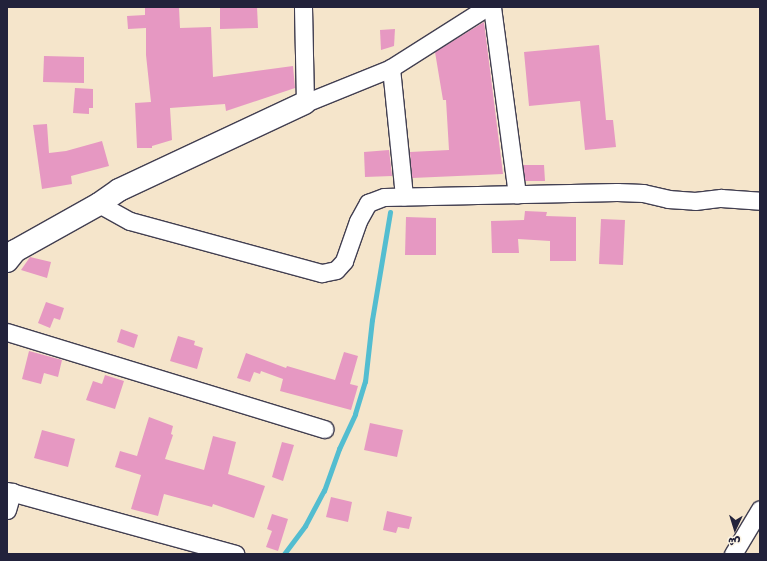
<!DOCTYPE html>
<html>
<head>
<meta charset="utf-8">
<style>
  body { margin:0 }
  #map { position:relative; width:767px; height:561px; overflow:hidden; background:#f5e5cb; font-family:Pangolin,"Playpen Sans Arabic",sans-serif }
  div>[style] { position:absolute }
  .stream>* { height:4.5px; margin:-2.25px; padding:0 2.25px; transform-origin:2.25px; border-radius:2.25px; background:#53bdd0 }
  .building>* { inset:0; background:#e698c2 }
  .roads { filter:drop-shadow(1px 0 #423f51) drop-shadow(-1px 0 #423f51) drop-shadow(0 1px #423f51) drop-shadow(0 -1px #423f51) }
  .street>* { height:17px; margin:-8.5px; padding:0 8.5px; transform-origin:8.5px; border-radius:8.5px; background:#fff }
  .secondary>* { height:22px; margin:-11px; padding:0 11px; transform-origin:11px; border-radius:11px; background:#fff }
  span { translate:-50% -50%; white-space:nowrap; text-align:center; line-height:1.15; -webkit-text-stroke:3px #fcf5e5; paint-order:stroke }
  .frame { position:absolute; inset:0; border:8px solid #22223b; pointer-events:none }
  .north { position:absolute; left:715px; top:509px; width:40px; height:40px; -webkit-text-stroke:3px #fcf5e5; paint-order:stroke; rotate:184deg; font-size:11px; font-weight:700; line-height:16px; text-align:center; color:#22223b }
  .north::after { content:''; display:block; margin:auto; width:14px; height:18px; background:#22223b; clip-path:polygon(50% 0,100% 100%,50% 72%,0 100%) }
</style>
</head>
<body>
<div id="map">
  <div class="stream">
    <div style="left:284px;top:554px;width:35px;rotate:-53deg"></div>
    <div style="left:305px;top:526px;width:40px;rotate:-62deg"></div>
    <div style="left:324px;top:491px;width:45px;rotate:-70.3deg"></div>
    <div style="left:339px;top:449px;width:38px;rotate:-65deg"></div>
    <div style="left:355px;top:414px;width:34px;rotate:-73deg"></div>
    <div style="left:365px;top:382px;width:62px;rotate:-83.6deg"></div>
    <div style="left:372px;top:320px;width:109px;rotate:-80.5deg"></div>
  </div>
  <div class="building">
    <div style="clip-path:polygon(145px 7px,179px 7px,180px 28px,211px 27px,213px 77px,293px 66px,295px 88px,226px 111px,225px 104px,170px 108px,172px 140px,152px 146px,152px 148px,137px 148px,135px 103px,151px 102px,146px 55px,146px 28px,128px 29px,127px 16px,145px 15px)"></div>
    <div style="clip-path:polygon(220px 7px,257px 7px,258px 28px,220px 29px)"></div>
    <div style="clip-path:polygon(484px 22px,503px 174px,412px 178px,410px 152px,449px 150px,446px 100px,443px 100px,435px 52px)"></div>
    <div style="clip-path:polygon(395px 29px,394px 46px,381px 50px,380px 30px)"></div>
    <div style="clip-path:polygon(599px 45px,606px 120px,613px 120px,616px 147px,585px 150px,580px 101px,529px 106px,524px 52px)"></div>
    <div style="clip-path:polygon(44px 56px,84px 57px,84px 83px,43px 82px)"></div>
    <div style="clip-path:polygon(75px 88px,93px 89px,93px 108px,89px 108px,89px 114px,73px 113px)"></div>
    <div style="clip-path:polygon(47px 124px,49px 153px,66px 151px,102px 141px,109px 166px,71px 176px,72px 184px,42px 189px,33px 125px)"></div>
    <div style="clip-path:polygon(389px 150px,392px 176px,365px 177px,364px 152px)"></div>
    <div style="clip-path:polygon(523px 165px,544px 165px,545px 181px,525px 181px)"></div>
    <div style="clip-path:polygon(525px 211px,547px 212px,546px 216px,576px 217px,576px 261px,550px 261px,550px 241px,518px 239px,519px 253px,492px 253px,491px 221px,524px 220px)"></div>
    <div style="clip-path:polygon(406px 217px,436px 218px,436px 255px,405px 255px)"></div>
    <div style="clip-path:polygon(601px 219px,625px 220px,623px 265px,599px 264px)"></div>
    <div style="clip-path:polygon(30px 257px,51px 262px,47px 278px,21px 270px)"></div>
    <div style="clip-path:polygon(46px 302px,64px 308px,60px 320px,54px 318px,50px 328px,38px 323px)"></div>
    <div style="clip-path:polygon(121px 329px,138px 335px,134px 348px,117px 342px)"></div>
    <div style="clip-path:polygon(178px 336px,195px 341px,194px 345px,203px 348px,197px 369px,170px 361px)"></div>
    <div style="clip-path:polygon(29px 351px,62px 360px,58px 377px,44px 373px,41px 384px,22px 379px)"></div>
    <div style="clip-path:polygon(344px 352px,358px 356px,350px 384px,358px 386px,351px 410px,280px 391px,283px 379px,261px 371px,260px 374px,254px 372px,250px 382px,237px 378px,246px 353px,286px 368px,287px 366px,335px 380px)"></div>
    <div style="clip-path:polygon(105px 375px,124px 381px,115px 409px,86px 400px,93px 381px,102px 384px)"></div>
    <div style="clip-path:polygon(149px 417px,173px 426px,171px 434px,173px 435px,165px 459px,204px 470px,213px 436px,236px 442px,228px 474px,265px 486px,254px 518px,213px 504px,212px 507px,164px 494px,158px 516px,131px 509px,141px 475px,115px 467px,120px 451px,137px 456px)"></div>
    <div style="clip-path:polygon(370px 423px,403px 430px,397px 457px,364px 450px)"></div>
    <div style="clip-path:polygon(42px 430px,75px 439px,68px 467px,34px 458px)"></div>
    <div style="clip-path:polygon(282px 442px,294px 445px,283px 481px,272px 477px)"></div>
    <div style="clip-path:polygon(331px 497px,352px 502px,348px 522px,326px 517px)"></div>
    <div style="clip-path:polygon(387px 511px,412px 517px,409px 529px,398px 527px,396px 533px,383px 530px)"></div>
    <div style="clip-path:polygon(272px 514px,288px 519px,278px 551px,266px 547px,272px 531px,267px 529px)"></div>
  </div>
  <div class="roads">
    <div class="street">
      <div style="left:303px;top:7px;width:96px;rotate:88.8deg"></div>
      <div style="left:305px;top:103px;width:93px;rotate:-22.1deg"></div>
      <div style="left:391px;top:68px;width:114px;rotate:-32.4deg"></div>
      <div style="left:492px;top:7px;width:189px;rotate:82.4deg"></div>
      <div style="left:391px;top:68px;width:129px;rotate:84.2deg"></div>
      <div style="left:99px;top:204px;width:35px;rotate:29deg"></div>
      <div style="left:130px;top:221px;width:199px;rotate:15.2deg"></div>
      <div style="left:322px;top:273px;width:14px;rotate:-12deg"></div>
      <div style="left:336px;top:270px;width:12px;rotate:-48deg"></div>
      <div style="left:344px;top:261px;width:42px;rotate:-70.7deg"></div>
      <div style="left:358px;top:221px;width:21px;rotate:-61deg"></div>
      <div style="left:368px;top:203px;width:17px;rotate:-21deg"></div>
      <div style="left:384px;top:197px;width:233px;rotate:-1.2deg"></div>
      <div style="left:617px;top:192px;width:26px;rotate:2deg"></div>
      <div style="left:643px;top:193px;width:26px;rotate:13deg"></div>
      <div style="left:668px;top:199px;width:27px;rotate:4deg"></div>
      <div style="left:695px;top:201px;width:26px;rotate:-7deg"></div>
      <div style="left:721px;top:198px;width:39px;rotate:4deg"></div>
      <div style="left:7px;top:332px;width:332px;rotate:17deg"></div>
      <div style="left:7px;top:491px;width:237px;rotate:15.4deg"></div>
      <div style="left:7px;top:510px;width:19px;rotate:-74deg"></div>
      <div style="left:733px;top:554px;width:52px;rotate:-59deg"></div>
    </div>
    <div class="secondary">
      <div style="left:7px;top:261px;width:13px;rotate:-51deg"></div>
      <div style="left:15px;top:251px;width:96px;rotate:-29.2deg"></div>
      <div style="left:99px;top:204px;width:24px;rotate:-35deg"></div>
      <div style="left:119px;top:190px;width:205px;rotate:-25.1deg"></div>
    </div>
  </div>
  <div class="frame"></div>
  <div class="north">ش</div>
</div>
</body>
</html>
